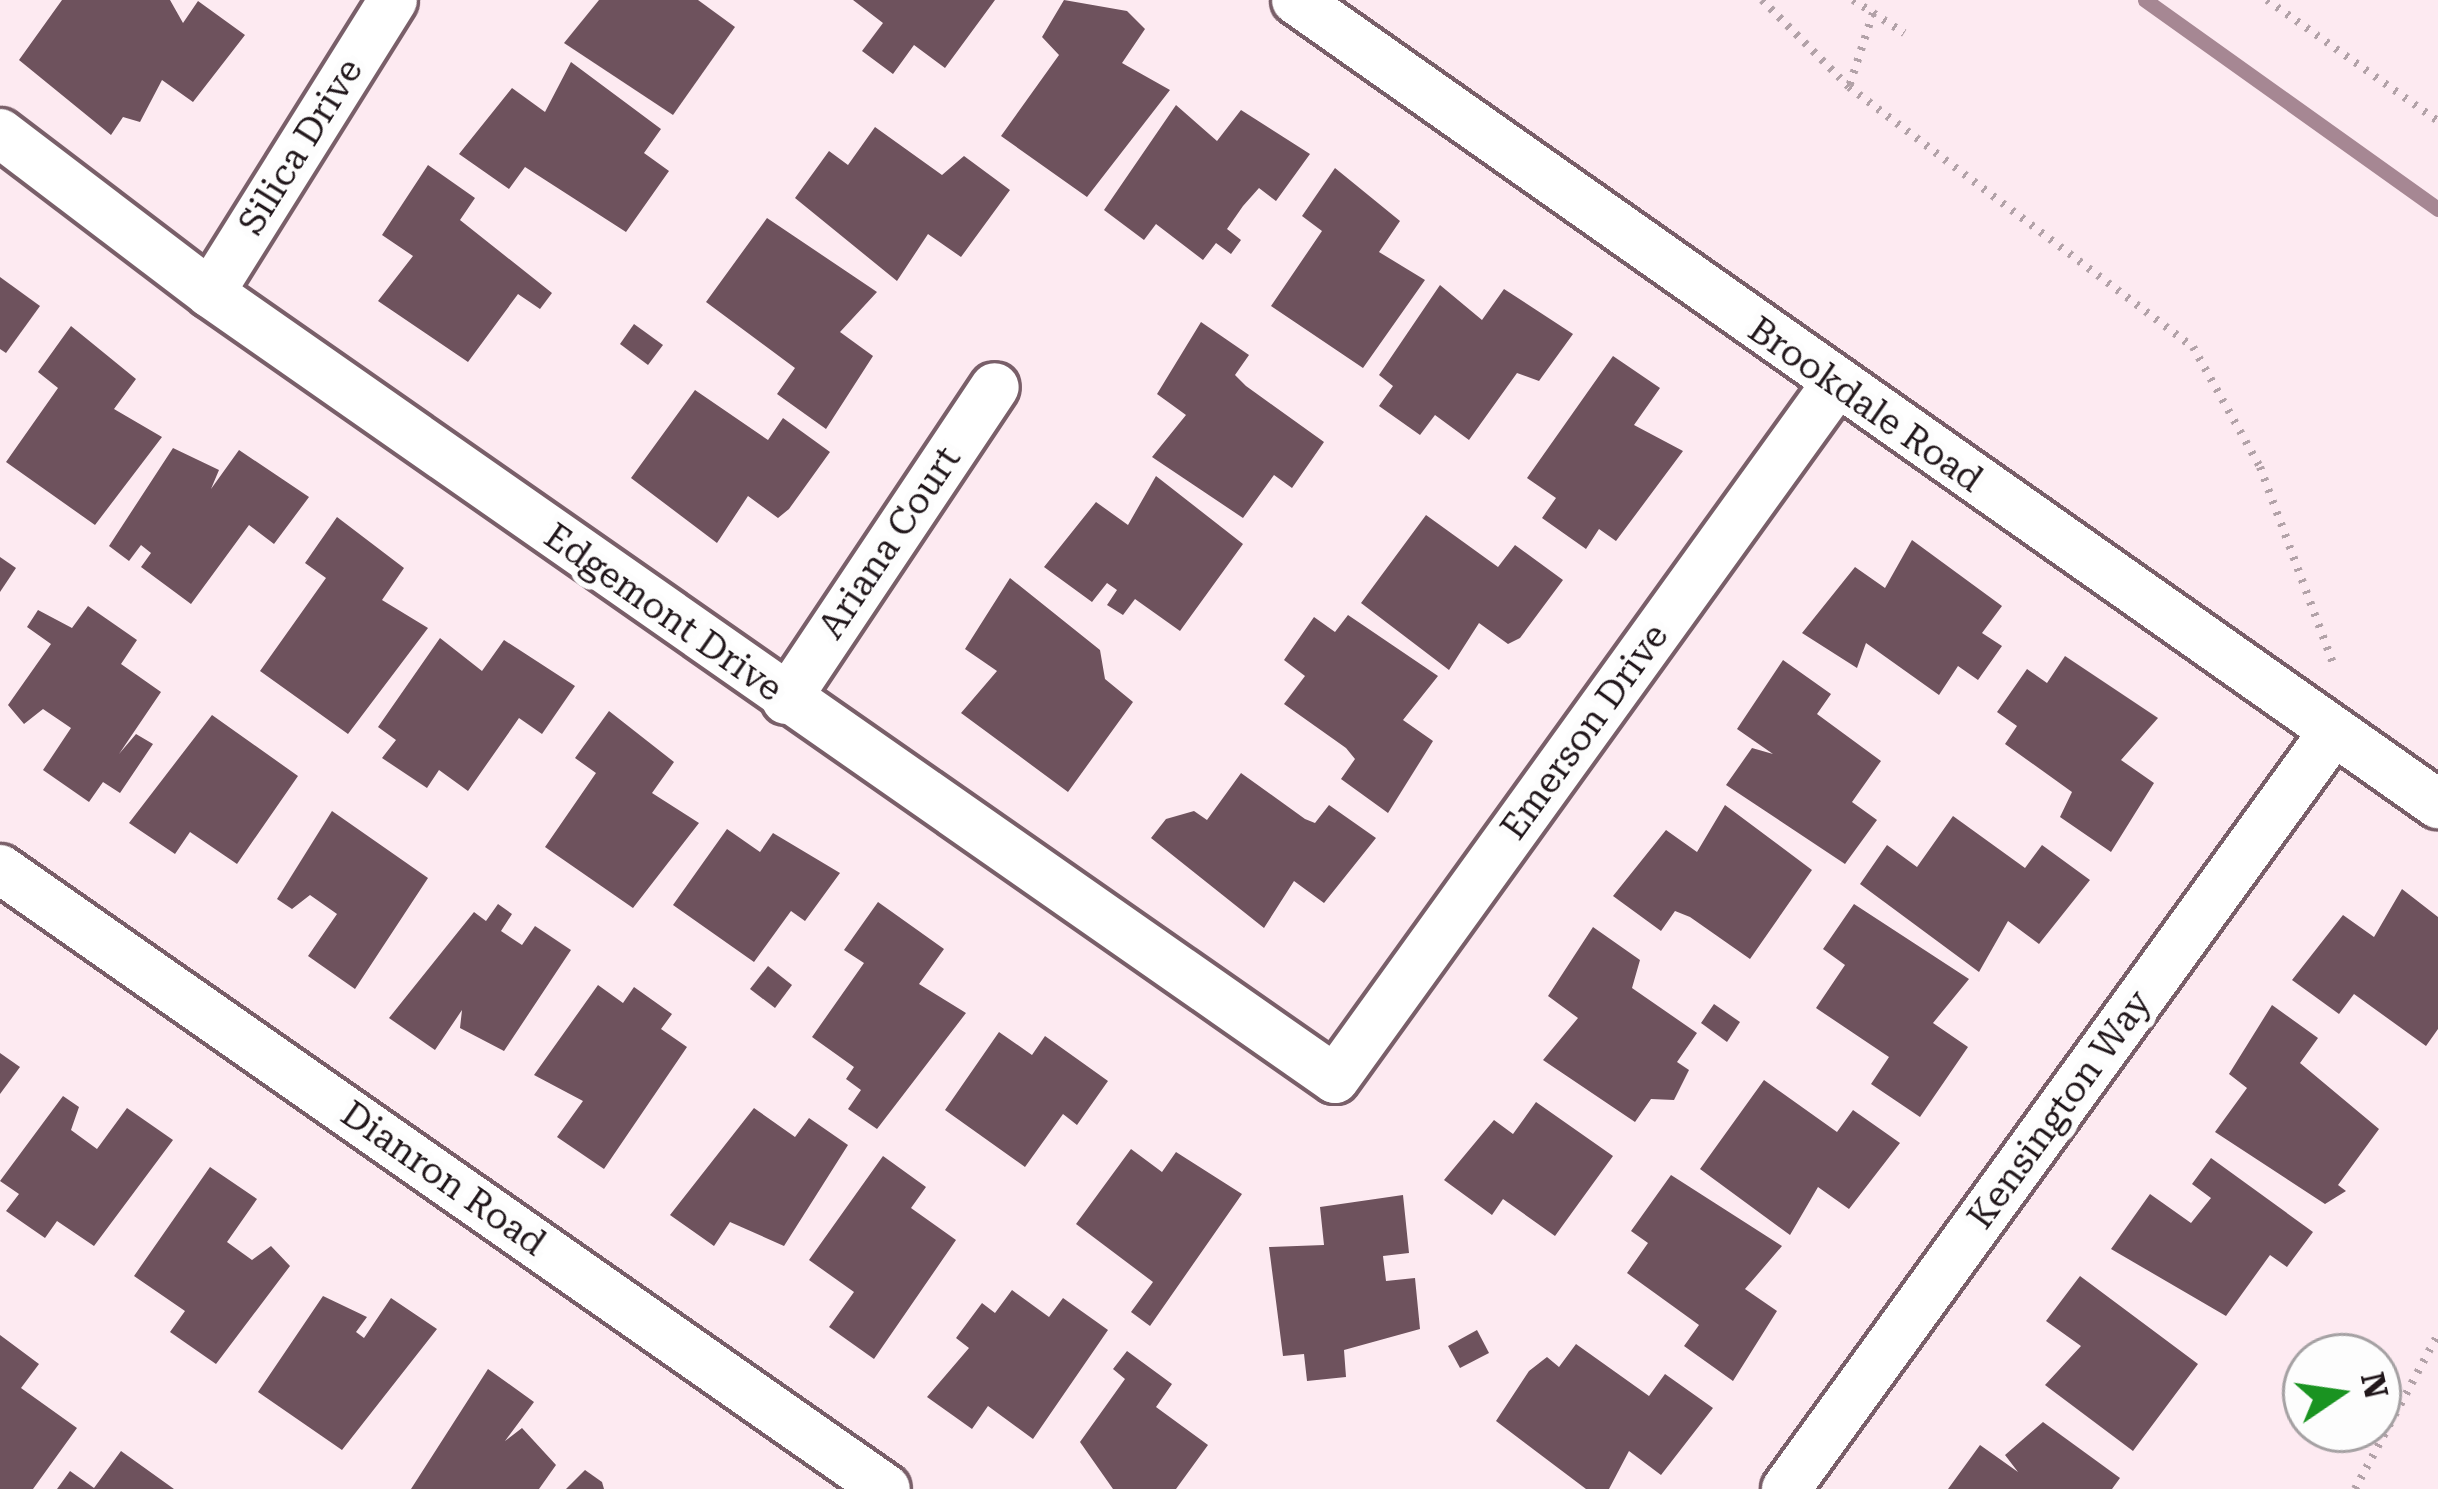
<!DOCTYPE html>
<html>
<head>
<meta charset="utf-8">
<style>
  body { margin:0 }
  #map { position:relative; width:2438px; height:1489px; overflow:hidden; background:#fdeaf1; font-family:"Roboto Serif",serif }
  div>[style] { position:absolute }
  .stream>* { height:15px; margin:-7.5px; padding:0 7.5px; transform-origin:7.5px; border-radius:7.5px; background:#a68793 }
  .building>* { inset:0; background:#6e525d }
  .path>* { height:8px; margin-top:-4px; transform-origin:0; background:repeating-linear-gradient(90deg,#b2a2a8 0 3px,transparent 0 12px) }
  .roads { filter:drop-shadow(3px 0 #795f69) drop-shadow(-3px 0 #795f69) drop-shadow(0 3px #795f69) drop-shadow(0 -3px #795f69) }
  .street>* { height:48px; margin:-24px; padding:0 24px; transform-origin:24px; border-radius:24px; background:#fff }
  span { translate:-50% -50%; white-space:nowrap; text-align:center; line-height:1.15; -webkit-text-stroke:12px #fdfdfd; paint-order:stroke }
  .street-label { font-size:36px; color:#21171b }
  .north { position:absolute; left:2282px; top:1333px; width:120px; height:120px; box-sizing:border-box; background:#fdfdfd; border:3px solid #a5a1a3; border-radius:50%; rotate:77deg; font-size:33px; font-weight:700; line-height:48px; text-align:center; color:#21171b }
  .north::after { content:''; display:block; margin:auto; width:42px; height:54px; background:#1a9321; clip-path:polygon(50% 0,100% 100%,50% 72%,0 100%) }
</style>
</head>
<body>
<div id="map">
  <div class="stream">
    <div style="left:2145px;top:0;width:360px;rotate:35.5deg"></div>
  </div>
  <div class="building">
    <div style="clip-path:polygon(62px 0,170px 0,183px 23px,198px 1px,245px 35px,193px 102px,162px 80px,140px 122px,123px 117px,111px 135px,19px 60px)"></div>
    <div style="clip-path:polygon(599px 0,698px 0,735px 27px,673px 115px,564px 43px)"></div>
    <div style="clip-path:polygon(853px 0,995px 0,945px 68px,914px 45px,893px 74px,862px 51px,883px 23px)"></div>
    <div style="clip-path:polygon(1064px 0,1127px 11px,1145px 29px,1122px 63px,1170px 90px,1087px 197px,1001px 136px,1059px 55px,1042px 37px)"></div>
    <div style="clip-path:polygon(571px 62px,661px 129px,644px 153px,669px 171px,626px 232px,525px 167px,509px 189px,459px 154px,512px 88px,545px 112px)"></div>
    <div style="clip-path:polygon(1176px 105px,1217px 141px,1241px 110px,1310px 154px,1276px 201px,1259px 188px,1243px 206px,1227px 229px,1241px 240px,1231px 254px,1216px 243px,1203px 260px,1156px 224px,1144px 240px,1104px 210px)"></div>
    <div style="clip-path:polygon(875px 127px,942px 175px,964px 156px,1010px 190px,961px 257px,928px 234px,897px 281px,795px 198px,829px 151px,848px 165px)"></div>
    <div style="clip-path:polygon(428px 165px,475px 198px,460px 220px,552px 293px,540px 309px,518px 294px,468px 362px,378px 301px,413px 256px,382px 235px)"></div>
    <div style="clip-path:polygon(1335px 168px,1400px 221px,1379px 252px,1425px 280px,1363px 368px,1271px 306px,1322px 231px,1302px 216px)"></div>
    <div style="clip-path:polygon(767px 218px,877px 292px,840px 332px,873px 356px,826px 429px,777px 394px,795px 368px,706px 302px)"></div>
    <div style="clip-path:polygon(0 277px,40px 306px,6px 353px,0 349px)"></div>
    <div style="clip-path:polygon(1440px 285px,1482px 320px,1504px 289px,1573px 334px,1539px 381px,1517px 373px,1469px 440px,1435px 415px,1420px 435px,1379px 406px,1393px 386px,1379px 375px)"></div>
    <div style="clip-path:polygon(1201px 322px,1249px 355px,1235px 375px,1246px 386px,1324px 442px,1292px 488px,1274px 475px,1243px 518px,1152px 457px,1186px 415px,1157px 394px)"></div>
    <div style="clip-path:polygon(634px 324px,663px 345px,648px 365px,620px 344px)"></div>
    <div style="clip-path:polygon(71px 326px,136px 379px,114px 409px,162px 437px,95px 525px,6px 462px,58px 388px,38px 372px)"></div>
    <div style="clip-path:polygon(1613px 356px,1660px 388px,1634px 425px,1683px 451px,1616px 541px,1599px 529px,1586px 549px,1542px 518px,1556px 498px,1527px 478px)"></div>
    <div style="clip-path:polygon(695px 390px,768px 440px,783px 418px,830px 452px,789px 509px,778px 518px,748px 496px,717px 543px,631px 478px)"></div>
    <div style="clip-path:polygon(173px 448px,219px 470px,211px 489px,239px 450px,309px 497px,274px 544px,249px 525px,191px 604px,141px 567px,151px 553px,141px 545px,129px 561px,109px 546px)"></div>
    <div style="clip-path:polygon(1156px 476px,1243px 544px,1180px 631px,1135px 599px,1123px 615px,1107px 605px,1117px 590px,1107px 583px,1092px 602px,1044px 567px,1096px 502px,1128px 525px)"></div>
    <div style="clip-path:polygon(1426px 515px,1498px 567px,1515px 545px,1563px 580px,1520px 638px,1508px 644px,1479px 623px,1449px 670px,1361px 603px)"></div>
    <div style="clip-path:polygon(337px 517px,404px 568px,382px 600px,428px 628px,348px 734px,260px 671px,326px 578px,305px 563px)"></div>
    <div style="clip-path:polygon(1912px 540px,2002px 606px,1982px 633px,2002px 646px,1978px 680px,1958px 666px,1939px 695px,1866px 643px,1857px 668px,1802px 633px,1855px 567px,1885px 588px)"></div>
    <div style="clip-path:polygon(0 557px,16px 568px,0 592px)"></div>
    <div style="clip-path:polygon(1010px 578px,1100px 650px,1105px 679px,1133px 702px,1068px 792px,961px 713px,997px 671px,965px 649px)"></div>
    <div style="clip-path:polygon(88px 606px,137px 640px,121px 664px,161px 692px,119px 754px,136px 734px,153px 744px,120px 793px,103px 782px,89px 802px,43px 770px,71px 728px,43px 709px,24px 724px,8px 705px,51px 644px,27px 627px,38px 610px,72px 628px)"></div>
    <div style="clip-path:polygon(1348px 615px,1438px 676px,1403px 720px,1433px 741px,1388px 813px,1341px 779px,1355px 759px,1346px 748px,1284px 704px,1305px 676px,1284px 660px,1314px 617px,1335px 632px)"></div>
    <div style="clip-path:polygon(440px 638px,482px 671px,504px 640px,575px 686px,542px 734px,519px 718px,468px 791px,439px 770px,427px 788px,382px 758px,396px 740px,378px 727px)"></div>
    <div style="clip-path:polygon(2065px 656px,2158px 718px,2121px 760px,2154px 783px,2111px 852px,2060px 817px,2072px 792px,2005px 744px,2017px 726px,1997px 712px,2027px 669px,2047px 683px)"></div>
    <div style="clip-path:polygon(1783px 660px,1831px 694px,1817px 714px,1881px 761px,1852px 802px,1877px 820px,1845px 864px,1726px 785px,1752px 748px,1773px 754px,1737px 729px)"></div>
    <div style="clip-path:polygon(609px 711px,674px 762px,652px 793px,699px 823px,633px 908px,545px 847px,596px 773px,575px 758px)"></div>
    <div style="clip-path:polygon(212px 715px,298px 776px,237px 864px,190px 832px,175px 854px,129px 823px)"></div>
    <div style="clip-path:polygon(1241px 773px,1305px 819px,1315px 823px,1329px 805px,1376px 838px,1324px 903px,1294px 881px,1264px 928px,1151px 838px,1166px 819px,1194px 811px,1207px 820px)"></div>
    <div style="clip-path:polygon(1725px 805px,1812px 870px,1750px 959px,1690px 917px,1675px 911px,1661px 931px,1613px 896px,1666px 830px,1697px 852px)"></div>
    <div style="clip-path:polygon(332px 811px,428px 878px,355px 989px,308px 956px,337px 914px,310px 895px,292px 909px,277px 899px)"></div>
    <div style="clip-path:polygon(1953px 816px,2025px 868px,2042px 845px,2090px 880px,2039px 944px,2008px 921px,1979px 972px,1860px 884px,1887px 845px,1917px 867px)"></div>
    <div style="clip-path:polygon(727px 829px,760px 852px,773px 833px,840px 873px,805px 921px,791px 911px,754px 962px,673px 905px)"></div>
    <div style="clip-path:polygon(2402px 889px,2438px 917px,2438px 1029px,2426px 1046px,2354px 994px,2339px 1014px,2292px 980px,2343px 915px,2374px 937px)"></div>
    <div style="clip-path:polygon(878px 902px,944px 949px,919px 984px,966px 1013px,877px 1129px,848px 1109px,861px 1090px,846px 1079px,854px 1067px,812px 1037px,864px 963px,844px 950px)"></div>
    <div style="clip-path:polygon(498px 904px,512px 914px,501px 931px,522px 945px,535px 926px,571px 950px,504px 1051px,460px 1028px,462px 1010px,435px 1050px,389px 1018px,474px 912px,486px 921px)"></div>
    <div style="clip-path:polygon(1854px 904px,1969px 979px,1933px 1023px,1968px 1047px,1920px 1117px,1871px 1084px,1889px 1057px,1816px 1008px,1845px 965px,1823px 949px)"></div>
    <div style="clip-path:polygon(1593px 927px,1640px 960px,1632px 988px,1697px 1033px,1677px 1062px,1689px 1070px,1674px 1100px,1651px 1099px,1635px 1122px,1543px 1060px,1578px 1018px,1548px 996px)"></div>
    <div style="clip-path:polygon(768px 966px,792px 985px,775px 1008px,750px 989px)"></div>
    <div style="clip-path:polygon(598px 985px,623px 1003px,634px 987px,672px 1014px,661px 1029px,687px 1047px,604px 1169px,557px 1137px,583px 1101px,534px 1075px)"></div>
    <div style="clip-path:polygon(1714px 1004px,1740px 1022px,1727px 1042px,1701px 1023px)"></div>
    <div style="clip-path:polygon(2272px 1005px,2318px 1038px,2300px 1063px,2379px 1129px,2338px 1185px,2346px 1191px,2325px 1204px,2215px 1132px,2247px 1088px,2229px 1074px)"></div>
    <div style="clip-path:polygon(999px 1032px,1032px 1055px,1045px 1036px,1108px 1081px,1077px 1125px,1063px 1114px,1025px 1167px,945px 1110px)"></div>
    <div style="clip-path:polygon(0 1053px,20px 1067px,0 1094px)"></div>
    <div style="clip-path:polygon(1764px 1080px,1837px 1132px,1853px 1110px,1900px 1143px,1849px 1209px,1818px 1187px,1790px 1235px,1700px 1169px)"></div>
    <div style="clip-path:polygon(63px 1096px,79px 1107px,71px 1130px,97px 1149px,127px 1108px,173px 1140px,94px 1246px,57px 1221px,45px 1238px,6px 1211px,19px 1194px,0 1181px)"></div>
    <div style="clip-path:polygon(1536px 1102px,1613px 1156px,1555px 1236px,1503px 1199px,1492px 1215px,1444px 1180px,1494px 1120px,1513px 1134px)"></div>
    <div style="clip-path:polygon(754px 1108px,795px 1137px,809px 1118px,848px 1145px,784px 1246px,730px 1222px,714px 1246px,670px 1215px)"></div>
    <div style="clip-path:polygon(1131px 1149px,1162px 1172px,1176px 1152px,1242px 1194px,1150px 1326px,1131px 1312px,1153px 1282px,1076px 1224px)"></div>
    <div style="clip-path:polygon(883px 1156px,926px 1187px,911px 1208px,956px 1240px,874px 1359px,829px 1327px,854px 1292px,809px 1260px)"></div>
    <div style="clip-path:polygon(2211px 1158px,2313px 1232px,2287px 1267px,2270px 1255px,2226px 1316px,2111px 1249px,2150px 1194px,2191px 1223px,2211px 1198px,2192px 1184px)"></div>
    <div style="clip-path:polygon(210px 1167px,257px 1199px,227px 1242px,252px 1260px,271px 1246px,290px 1266px,216px 1364px,170px 1332px,185px 1311px,134px 1276px)"></div>
    <div style="clip-path:polygon(1671px 1175px,1782px 1246px,1745px 1289px,1777px 1311px,1733px 1381px,1684px 1346px,1699px 1325px,1627px 1273px,1648px 1243px,1631px 1231px)"></div>
    <div style="clip-path:polygon(1403px 1195px,1409px 1253px,1383px 1256px,1386px 1281px,1415px 1278px,1420px 1329px,1344px 1350px,1346px 1377px,1307px 1381px,1304px 1354px,1283px 1356px,1269px 1247px,1324px 1245px,1320px 1207px)"></div>
    <div style="clip-path:polygon(2080px 1276px,2198px 1364px,2133px 1451px,2045px 1385px,2081px 1346px,2046px 1321px)"></div>
    <div style="clip-path:polygon(1012px 1290px,1049px 1317px,1063px 1298px,1108px 1330px,1033px 1439px,988px 1406px,972px 1429px,927px 1397px,969px 1348px,956px 1338px,982px 1303px,995px 1313px)"></div>
    <div style="clip-path:polygon(323px 1296px,367px 1317px,356px 1332px,364px 1338px,391px 1298px,437px 1329px,342px 1450px,258px 1392px)"></div>
    <div style="clip-path:polygon(1477px 1330px,1489px 1353px,1460px 1368px,1448px 1346px)"></div>
    <div style="clip-path:polygon(0 1335px,39px 1364px,21px 1388px,77px 1428px,33px 1489px,0 1489px)"></div>
    <div style="clip-path:polygon(1576px 1344px,1649px 1396px,1665px 1374px,1713px 1408px,1661px 1475px,1629px 1451px,1609px 1489px,1586px 1489px,1496px 1421px,1529px 1371px,1547px 1357px,1559px 1367px)"></div>
    <div style="clip-path:polygon(1127px 1351px,1172px 1384px,1156px 1407px,1208px 1445px,1176px 1489px,1113px 1489px,1080px 1442px,1125px 1379px,1113px 1369px)"></div>
    <div style="clip-path:polygon(488px 1369px,534px 1402px,505px 1441px,522px 1428px,556px 1465px,539px 1489px,411px 1489px)"></div>
    <div style="clip-path:polygon(2043px 1422px,2120px 1478px,2112px 1489px,1948px 1489px,1980px 1445px,2018px 1472px,2005px 1455px)"></div>
    <div style="clip-path:polygon(121px 1451px,174px 1489px,57px 1489px,70px 1471px,94px 1488px)"></div>
    <div style="clip-path:polygon(585px 1470px,602px 1482px,604px 1489px,566px 1489px)"></div>
  </div>
  <div class="path">
    <div style="left:1762px;top:0;width:123px;rotate:45deg"></div>
    <div style="left:1853px;top:0;width:61px;rotate:32.9deg"></div>
    <div style="left:2267px;top:0;width:209px;rotate:35.3deg"></div>
    <div style="left:1873px;top:13px;width:78px;rotate:108deg"></div>
    <div style="left:1849px;top:87px;width:431px;rotate:37.1deg"></div>
    <div style="left:2193px;top:347px;width:137px;rotate:60.8deg"></div>
    <div style="left:2260px;top:467px;width:215px;rotate:69.6deg"></div>
    <div style="left:2355px;top:1489px;width:176px;rotate:-61.8deg"></div>
  </div>
  <div class="roads">
    <div class="street">
      <div style="left:1296px;top:0;width:1397px;rotate:35.15deg"></div>
      <div style="left:0;top:133px;width:264px;rotate:37.3deg"></div>
      <div style="left:210px;top:293px;width:1372px;rotate:34.94deg"></div>
      <div style="left:1335px;top:1079px;width:855px;rotate:-54.23deg"></div>
      <div style="left:210px;top:293px;width:345px;rotate:-58deg"></div>
      <div style="left:786px;top:700px;width:376px;rotate:-56.3deg"></div>
      <div style="left:0;top:869px;width:1081px;rotate:34.98deg"></div>
      <div style="left:1786px;top:1489px;width:934px;rotate:-54.15deg"></div>
    </div>
  </div>
  <div class="street-label">
    <span style="left:301px;top:147px;rotate:-58deg">Silica Drive</span>
    <span style="left:1865px;top:405px;rotate:35deg">Brookdale Road</span>
    <span style="left:890px;top:543px;rotate:-56deg">Ariana Court</span>
    <span style="left:663px;top:613px;rotate:35deg">Edgemont Drive</span>
    <span style="left:1585px;top:732px;rotate:-54deg">Emerson Drive</span>
    <span style="left:2060px;top:1110px;rotate:-54deg">Kensington Way</span>
    <span style="left:443px;top:1179px;rotate:35deg">Dianron Road</span>
  </div>
  <div class="north">N</div>
</div>
</body>
</html>
